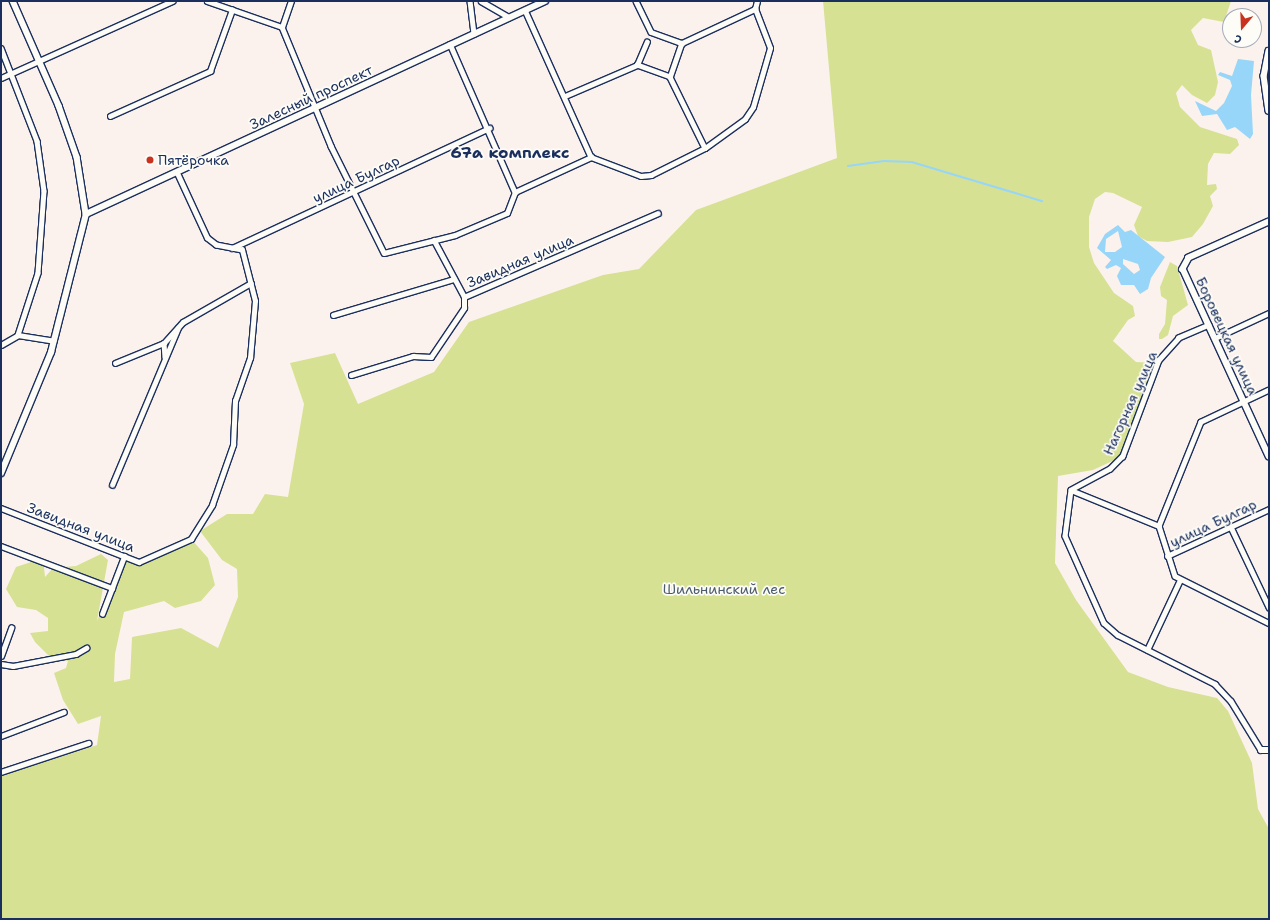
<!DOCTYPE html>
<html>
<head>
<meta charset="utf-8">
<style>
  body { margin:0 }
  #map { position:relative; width:1270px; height:920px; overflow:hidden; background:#fcf2ed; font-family:"Shantell Sans",sans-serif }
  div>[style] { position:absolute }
  .green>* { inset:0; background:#d6e194 }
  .water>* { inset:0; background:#97d6f8 }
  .stream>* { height:1.5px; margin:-0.75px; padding:0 0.75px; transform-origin:0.75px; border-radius:0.75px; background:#97d6f8 }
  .roads { filter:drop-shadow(1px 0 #1b2f5e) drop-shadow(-1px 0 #1b2f5e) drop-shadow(0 1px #1b2f5e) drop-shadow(0 -1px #1b2f5e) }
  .minor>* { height:4.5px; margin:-2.25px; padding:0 2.25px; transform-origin:2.25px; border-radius:2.25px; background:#fdfcf7 }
  .tertiary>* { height:5.5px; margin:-2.75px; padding:0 2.75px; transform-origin:2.75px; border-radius:2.75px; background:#fdfcf7 }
  .secondary>* { height:6px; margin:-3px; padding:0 3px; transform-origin:3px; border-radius:3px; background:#fdfcf7 }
  .dots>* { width:11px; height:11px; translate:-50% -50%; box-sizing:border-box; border:2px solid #fdfcf7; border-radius:50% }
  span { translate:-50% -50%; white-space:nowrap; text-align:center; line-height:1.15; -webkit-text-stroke:3.5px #fdfcf7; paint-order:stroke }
  .street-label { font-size:14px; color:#1b2f5e }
  .poi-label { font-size:14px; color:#1b2f5e }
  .left { translate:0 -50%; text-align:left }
  .park-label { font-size:14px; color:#4a5c6c }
  .quarter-label { font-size:16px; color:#1b2f5e; font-weight:700 }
  .frame { position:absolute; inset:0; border:2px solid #1b2f5e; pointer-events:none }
  .north { position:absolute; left:1222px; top:8px; width:40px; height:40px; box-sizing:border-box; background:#fdfcf7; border:1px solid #a3aaba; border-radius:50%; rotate:199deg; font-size:11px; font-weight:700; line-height:16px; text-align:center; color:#1b2f5e }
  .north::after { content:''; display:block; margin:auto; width:14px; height:18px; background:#c8321e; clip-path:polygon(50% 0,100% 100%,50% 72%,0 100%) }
</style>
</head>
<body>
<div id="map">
  <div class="green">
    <div style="clip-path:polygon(823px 1px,1231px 1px,1224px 22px,1203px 18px,1191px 30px,1198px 45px,1211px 50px,1218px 82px,1215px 95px,1207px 103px,1192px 95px,1182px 85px,1176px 93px,1180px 107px,1200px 127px,1237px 139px,1239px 145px,1230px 154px,1214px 153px,1208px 164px,1207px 185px,1216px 184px,1217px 189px,1210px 196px,1213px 206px,1203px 224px,1192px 237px,1168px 242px,1147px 241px,1138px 236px,1134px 225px,1142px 207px,1113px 193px,1105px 192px,1095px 199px,1089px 217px,1089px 247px,1094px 263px,1114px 293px,1133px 306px,1135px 316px,1128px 320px,1113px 341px,1136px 362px,1156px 363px,1121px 457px,1093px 470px,1058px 476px,1055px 563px,1076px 600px,1128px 672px,1168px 687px,1217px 698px,1228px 711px,1252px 763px,1258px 809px,1269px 829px,1269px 919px,1px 919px,1px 776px,97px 745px,101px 716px,78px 724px,63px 700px,54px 673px,66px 668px,68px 661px,49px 656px,35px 642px,30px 633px,48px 631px,48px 618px,36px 610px,17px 607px,6px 589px,16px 567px,43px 558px,45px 577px,53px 568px,76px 566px,101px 554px,108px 560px,97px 621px,124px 556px,139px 562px,191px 539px,208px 558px,215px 585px,201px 601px,175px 608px,164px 601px,124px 612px,115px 654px,114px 682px,130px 679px,132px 637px,181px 628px,218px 648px,238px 597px,237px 569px,222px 560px,200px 531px,227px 514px,253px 514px,265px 494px,288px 497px,304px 404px,290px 363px,335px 353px,358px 404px,434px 372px,469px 322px,603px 275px,639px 269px,696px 210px,837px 158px)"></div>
    <div style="clip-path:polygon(1170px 262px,1177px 266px,1188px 305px,1173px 316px,1168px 335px,1162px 339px,1159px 339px,1159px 334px,1165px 324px,1167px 300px,1161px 296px,1160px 287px)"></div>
  </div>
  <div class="water">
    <div style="clip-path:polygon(1238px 59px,1254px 61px,1251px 95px,1253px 134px,1250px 139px,1235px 127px,1227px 130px,1217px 114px,1202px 116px,1195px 101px,1216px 111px,1224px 103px,1232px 86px,1230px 80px,1218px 75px,1220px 72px,1232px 76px)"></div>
    <div style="clip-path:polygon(evenodd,1118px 225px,1125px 232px,1131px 230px,1165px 257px,1151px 278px,1148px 289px,1140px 294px,1134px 285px,1121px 285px,1117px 276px,1121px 268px,1116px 265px,1107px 269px,1105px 267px,1111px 260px,1097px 248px,1105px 234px,1118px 225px,1118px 231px,1122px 247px,1115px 252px,1105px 252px,1106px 239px,1118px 231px,1118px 225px,1123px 259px,1138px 264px,1140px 270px,1134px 274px,1123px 264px,1123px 259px)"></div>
  </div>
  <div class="stream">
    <div style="left:848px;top:166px;width:36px;rotate:-8deg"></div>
    <div style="left:884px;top:161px;width:28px;rotate:2deg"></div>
    <div style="left:912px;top:162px;width:136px;rotate:16.7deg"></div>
  </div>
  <div class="roads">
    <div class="minor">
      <div style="left:207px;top:1px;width:79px;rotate:19.1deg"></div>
      <div style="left:470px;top:1px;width:33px;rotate:83deg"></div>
      <div style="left:481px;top:1px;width:32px;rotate:30deg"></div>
      <div style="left:636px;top:1px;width:34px;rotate:64deg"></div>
      <div style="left:651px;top:32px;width:33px;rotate:20deg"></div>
      <div style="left:682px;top:43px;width:36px;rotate:109deg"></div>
      <div style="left:670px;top:77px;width:35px;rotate:-160deg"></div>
      <div style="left:637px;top:65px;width:25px;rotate:-67deg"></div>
      <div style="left:755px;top:9px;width:8px;rotate:-76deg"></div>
      <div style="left:525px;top:10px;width:161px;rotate:65.8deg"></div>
      <div style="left:282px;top:27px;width:129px;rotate:67.6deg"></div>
      <div style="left:331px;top:146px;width:119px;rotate:63.6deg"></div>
      <div style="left:384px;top:253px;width:73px;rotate:-14.2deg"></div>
      <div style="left:455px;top:235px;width:56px;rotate:-22.9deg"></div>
      <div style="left:507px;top:213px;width:22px;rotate:-69deg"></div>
      <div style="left:515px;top:192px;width:84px;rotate:-24.7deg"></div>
      <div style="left:591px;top:157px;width:53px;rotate:20.8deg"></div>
      <div style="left:641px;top:176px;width:10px;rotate:-6deg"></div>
      <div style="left:651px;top:175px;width:60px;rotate:-26.6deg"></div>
      <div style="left:705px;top:148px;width:49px;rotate:-35.9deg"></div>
      <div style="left:745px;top:119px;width:14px;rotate:-56deg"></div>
      <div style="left:753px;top:107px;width:61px;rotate:-73.9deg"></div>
      <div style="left:770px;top:48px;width:42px;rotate:-111deg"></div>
      <div style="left:282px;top:27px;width:28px;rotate:-71deg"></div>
      <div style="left:682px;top:43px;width:81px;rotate:-25deg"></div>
      <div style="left:450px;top:44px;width:162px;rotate:66.3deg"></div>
      <div style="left:1px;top:48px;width:100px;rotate:68.8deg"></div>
      <div style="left:37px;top:141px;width:50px;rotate:82deg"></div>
      <div style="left:44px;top:191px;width:82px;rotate:94.2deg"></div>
      <div style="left:38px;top:273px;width:65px;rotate:107.9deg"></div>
      <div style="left:670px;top:77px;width:79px;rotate:63.8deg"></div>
      <div style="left:1px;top:78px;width:188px;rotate:-24.2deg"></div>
      <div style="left:565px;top:96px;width:78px;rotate:-23.3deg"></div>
      <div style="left:110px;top:116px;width:110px;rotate:-24.2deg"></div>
      <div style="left:210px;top:71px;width:65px;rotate:-70.2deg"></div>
      <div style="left:232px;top:248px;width:284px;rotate:-25deg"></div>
      <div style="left:464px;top:297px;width:211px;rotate:-23.4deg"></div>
      <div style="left:333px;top:315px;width:126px;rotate:-16.6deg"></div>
      <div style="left:1209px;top:325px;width:33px;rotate:157deg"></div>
      <div style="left:1179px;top:338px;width:30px;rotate:132deg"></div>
      <div style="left:1159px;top:360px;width:103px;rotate:110.6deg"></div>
      <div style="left:1123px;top:456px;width:18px;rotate:135deg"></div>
      <div style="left:1110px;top:469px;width:44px;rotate:151.7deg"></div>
      <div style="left:1071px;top:490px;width:46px;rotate:97.4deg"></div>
      <div style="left:1065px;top:536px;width:95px;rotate:65.9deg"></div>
      <div style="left:1104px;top:623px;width:18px;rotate:41deg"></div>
      <div style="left:1118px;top:635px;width:109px;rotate:26.8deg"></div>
      <div style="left:1215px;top:684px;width:23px;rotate:47deg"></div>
      <div style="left:1231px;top:701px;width:57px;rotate:58.5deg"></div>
      <div style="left:1215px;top:338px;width:60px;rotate:-24.8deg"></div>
      <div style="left:164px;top:343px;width:14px;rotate:86deg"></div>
      <div style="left:1px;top:345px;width:20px;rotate:-30deg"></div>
      <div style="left:18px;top:335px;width:36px;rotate:9deg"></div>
      <div style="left:115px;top:363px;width:53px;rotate:-22.2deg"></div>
      <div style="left:164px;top:343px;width:28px;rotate:-48deg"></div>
      <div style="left:183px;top:322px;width:78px;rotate:-29.8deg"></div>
      <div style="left:351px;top:375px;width:65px;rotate:-17deg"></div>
      <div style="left:413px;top:356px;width:18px;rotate:3deg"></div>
      <div style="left:431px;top:357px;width:59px;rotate:-56deg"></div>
      <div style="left:464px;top:308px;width:11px;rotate:-90deg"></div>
      <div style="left:464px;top:297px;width:64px;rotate:-118.2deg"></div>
      <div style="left:1269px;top:390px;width:75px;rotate:154.8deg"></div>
      <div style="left:1201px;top:422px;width:112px;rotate:112deg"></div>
      <div style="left:1159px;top:526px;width:52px;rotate:72.3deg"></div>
      <div style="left:1175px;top:576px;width:105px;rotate:26.6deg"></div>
      <div style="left:112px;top:485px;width:170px;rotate:-67.2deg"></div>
      <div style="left:1071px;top:490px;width:95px;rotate:22.2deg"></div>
      <div style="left:1px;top:508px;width:148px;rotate:21.4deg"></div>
      <div style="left:139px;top:562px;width:57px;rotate:-23.9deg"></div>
      <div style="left:191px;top:539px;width:40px;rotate:-58deg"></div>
      <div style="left:212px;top:505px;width:64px;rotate:-70.7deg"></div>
      <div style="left:233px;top:445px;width:44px;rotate:-87.4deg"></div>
      <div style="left:235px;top:401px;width:46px;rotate:-70.8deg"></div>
      <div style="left:250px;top:358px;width:57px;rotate:-85deg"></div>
      <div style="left:255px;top:301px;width:53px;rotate:-104.3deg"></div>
      <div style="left:242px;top:250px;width:26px;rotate:-169deg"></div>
      <div style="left:216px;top:245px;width:11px;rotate:-142deg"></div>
      <div style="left:207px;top:238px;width:72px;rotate:-114.8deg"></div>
      <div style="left:1231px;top:527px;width:89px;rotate:64.6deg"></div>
      <div style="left:1px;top:546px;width:119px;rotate:20.7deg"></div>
      <div style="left:112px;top:588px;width:34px;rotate:-69deg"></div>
      <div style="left:1167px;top:556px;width:112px;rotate:-24.7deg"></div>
      <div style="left:102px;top:614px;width:28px;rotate:-69deg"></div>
      <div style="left:1147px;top:650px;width:77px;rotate:-64.8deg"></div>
      <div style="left:1px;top:656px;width:30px;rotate:-70deg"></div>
      <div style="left:1px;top:664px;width:12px;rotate:9deg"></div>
      <div style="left:13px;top:666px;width:64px;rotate:-10.8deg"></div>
      <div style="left:76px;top:654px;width:12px;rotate:-31deg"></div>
      <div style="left:1px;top:736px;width:67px;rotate:-20.9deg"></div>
      <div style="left:1px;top:772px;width:92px;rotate:-18.4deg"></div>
    </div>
    <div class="tertiary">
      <div style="left:13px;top:1px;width:115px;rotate:66.3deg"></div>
      <div style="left:59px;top:106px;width:54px;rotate:70.6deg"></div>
      <div style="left:77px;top:157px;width:58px;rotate:81deg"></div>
      <div style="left:1269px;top:51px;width:25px;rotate:101deg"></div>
      <div style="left:1264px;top:76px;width:35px;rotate:82deg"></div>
      <div style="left:1269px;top:222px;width:88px;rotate:155.8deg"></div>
      <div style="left:1189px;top:258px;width:13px;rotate:119deg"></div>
      <div style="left:1183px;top:269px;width:206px;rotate:65.3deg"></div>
      <div style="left:1261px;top:750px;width:8px"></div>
    </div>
    <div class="secondary">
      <div style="left:1px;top:473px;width:131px;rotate:-67.5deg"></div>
      <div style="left:51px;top:352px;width:142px;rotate:-75.8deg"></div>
      <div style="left:86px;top:214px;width:506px;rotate:-24.89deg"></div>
    </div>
  </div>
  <div class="dots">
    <div style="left:150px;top:160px;background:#c8321e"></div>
  </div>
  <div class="street-label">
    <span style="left:311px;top:97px;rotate:-25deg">Залесный проспект</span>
    <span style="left:356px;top:179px;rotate:-25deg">улица Булгар</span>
    <span style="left:520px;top:261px;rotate:-23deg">Завидная улица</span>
    <span style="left:1227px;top:336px;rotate:65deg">Боровецкая улица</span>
    <span style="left:1130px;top:403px;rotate:-66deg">Нагорная улица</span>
    <span style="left:1213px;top:523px;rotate:-25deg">улица Булгар</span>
    <span style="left:81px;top:527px;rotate:21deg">Завидная улица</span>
  </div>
  <div class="poi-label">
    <span class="left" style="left:158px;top:160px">Пятёрочка</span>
  </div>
  <div class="park-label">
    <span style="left:724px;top:589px">Шильнинский лес</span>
  </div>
  <div class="quarter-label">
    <span style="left:510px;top:153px">67а комплекс</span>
  </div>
  <div class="frame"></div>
  <div class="north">С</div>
</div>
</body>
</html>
